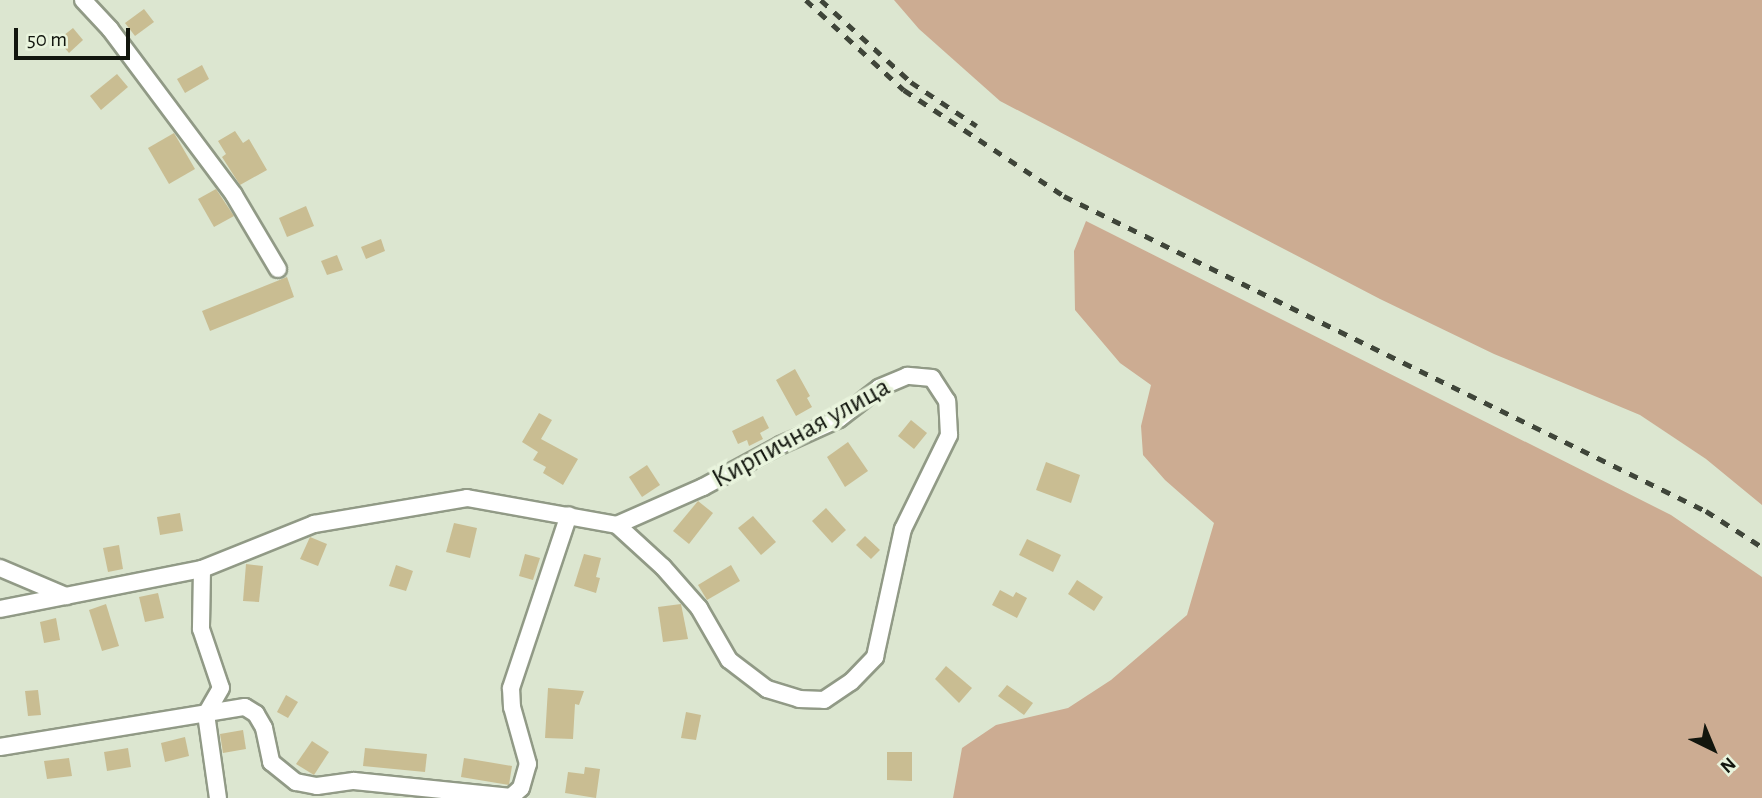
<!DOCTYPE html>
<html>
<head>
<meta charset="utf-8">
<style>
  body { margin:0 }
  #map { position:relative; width:1762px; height:798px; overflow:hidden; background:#dce6d0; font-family:"Alegreya Sans",sans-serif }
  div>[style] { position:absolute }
  .green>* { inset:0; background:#ccac92 }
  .building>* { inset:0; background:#c9bd92 }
  .roads { filter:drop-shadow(2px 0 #919a86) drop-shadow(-2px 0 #919a86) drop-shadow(0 2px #919a86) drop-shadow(0 -2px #919a86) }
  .minor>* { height:16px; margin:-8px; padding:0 8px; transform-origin:8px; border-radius:8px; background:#fff }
  .rail>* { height:4.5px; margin-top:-2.25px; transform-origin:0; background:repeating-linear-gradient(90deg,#3f4539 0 9px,transparent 0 18px) }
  span { translate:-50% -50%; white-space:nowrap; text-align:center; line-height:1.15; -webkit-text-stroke:7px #e9f4dd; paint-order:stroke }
  .street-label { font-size:28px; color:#12160e }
  .north { position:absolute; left:1678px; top:714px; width:70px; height:70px; -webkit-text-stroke:5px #e9f4dd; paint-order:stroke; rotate:137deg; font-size:19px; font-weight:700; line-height:28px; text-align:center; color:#12160e }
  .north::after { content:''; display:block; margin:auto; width:24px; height:32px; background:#12160e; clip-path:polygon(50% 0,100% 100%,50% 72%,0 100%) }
  .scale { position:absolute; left:14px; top:28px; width:116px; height:32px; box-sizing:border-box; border:4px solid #12160e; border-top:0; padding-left:9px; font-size:21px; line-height:24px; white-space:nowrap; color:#12160e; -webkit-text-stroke:5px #e9f4dd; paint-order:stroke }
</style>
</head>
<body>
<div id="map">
  <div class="green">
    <div style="clip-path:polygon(894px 0,1762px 0,1762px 505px,1706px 459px,1640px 415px,1494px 354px,1380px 299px,1000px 101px,919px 29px)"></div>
    <div style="clip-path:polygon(1086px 221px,1671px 515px,1762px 577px,1762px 798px,953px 798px,962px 748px,996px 725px,1068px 708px,1111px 680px,1187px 615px,1214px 523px,1165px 480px,1143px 455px,1141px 426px,1151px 385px,1120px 363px,1075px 310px,1074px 251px)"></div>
  </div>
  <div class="building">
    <div style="clip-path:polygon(144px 9px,154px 22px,135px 36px,125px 23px)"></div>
    <div style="clip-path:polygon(73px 28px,83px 40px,69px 53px,58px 40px)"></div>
    <div style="clip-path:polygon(202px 65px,209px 79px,185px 93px,177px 79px)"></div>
    <div style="clip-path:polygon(117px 74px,128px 87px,101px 110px,90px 96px)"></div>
    <div style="clip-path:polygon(235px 131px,243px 143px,249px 139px,267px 170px,240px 185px,222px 157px,226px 154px,218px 141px)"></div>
    <div style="clip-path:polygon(174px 133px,195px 169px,169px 184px,148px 148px)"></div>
    <div style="clip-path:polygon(216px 189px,234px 216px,214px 227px,198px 199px)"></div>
    <div style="clip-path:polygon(306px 206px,314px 226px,287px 237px,279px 218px)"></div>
    <div style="clip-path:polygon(381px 239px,385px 251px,366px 259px,361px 247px)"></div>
    <div style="clip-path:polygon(337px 255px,343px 270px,327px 275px,321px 261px)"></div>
    <div style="clip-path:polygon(287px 277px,294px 297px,210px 331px,202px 311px)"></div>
    <div style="clip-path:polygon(795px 369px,810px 396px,807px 398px,812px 407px,796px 416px,776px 380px)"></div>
    <div style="clip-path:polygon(539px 413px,552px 420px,541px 439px,578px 459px,563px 485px,543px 473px,546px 467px,533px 460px,538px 452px,522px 442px)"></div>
    <div style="clip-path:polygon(763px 416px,769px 428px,760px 433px,763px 439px,749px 446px,747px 440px,738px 444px,732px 431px)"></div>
    <div style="clip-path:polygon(911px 420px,927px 433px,914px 449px,898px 436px)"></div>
    <div style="clip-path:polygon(848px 442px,868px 471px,845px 487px,827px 457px)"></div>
    <div style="clip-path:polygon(1046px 462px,1080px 475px,1071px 503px,1036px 490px)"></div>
    <div style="clip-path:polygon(647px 465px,660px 485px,642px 497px,629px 477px)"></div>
    <div style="clip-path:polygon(698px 501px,713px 513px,689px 544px,673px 531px)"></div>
    <div style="clip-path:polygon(826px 508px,846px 530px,832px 543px,812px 521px)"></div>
    <div style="clip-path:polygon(180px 513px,183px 531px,160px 535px,157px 517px)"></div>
    <div style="clip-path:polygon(753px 516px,776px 542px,761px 555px,738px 528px)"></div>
    <div style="clip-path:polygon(454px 523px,477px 528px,470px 558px,446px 552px)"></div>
    <div style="clip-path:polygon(865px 536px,880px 550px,871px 559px,856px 545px)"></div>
    <div style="clip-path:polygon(310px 537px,327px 544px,318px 566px,300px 559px)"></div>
    <div style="clip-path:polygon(1027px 539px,1061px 555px,1053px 572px,1019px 555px)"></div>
    <div style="clip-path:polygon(119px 545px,123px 569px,108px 572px,103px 548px)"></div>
    <div style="clip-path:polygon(525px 554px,540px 558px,533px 580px,519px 576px)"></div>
    <div style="clip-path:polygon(584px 554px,601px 558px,596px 577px,600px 578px,596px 593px,574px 586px)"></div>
    <div style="clip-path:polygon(246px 564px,263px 566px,259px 602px,243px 601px)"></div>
    <div style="clip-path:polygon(396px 565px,413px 571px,406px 591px,389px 586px)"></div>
    <div style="clip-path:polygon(731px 565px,740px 581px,707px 600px,698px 585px)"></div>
    <div style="clip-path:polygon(1077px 580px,1103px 597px,1094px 611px,1068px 594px)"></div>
    <div style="clip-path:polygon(1000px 590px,1013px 597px,1016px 592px,1027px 598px,1017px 618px,992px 605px)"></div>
    <div style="clip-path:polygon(158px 593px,164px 618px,145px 622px,139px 597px)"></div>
    <div style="clip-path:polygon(106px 604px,119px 646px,102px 651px,89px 610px)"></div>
    <div style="clip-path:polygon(681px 604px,688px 639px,663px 642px,658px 607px)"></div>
    <div style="clip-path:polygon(56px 618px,60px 640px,44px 643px,40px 622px)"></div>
    <div style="clip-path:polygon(946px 666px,972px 688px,959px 703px,935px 679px)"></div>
    <div style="clip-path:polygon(1007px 685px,1033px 703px,1024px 715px,998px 696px)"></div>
    <div style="clip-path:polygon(548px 688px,584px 691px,579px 705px,575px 704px,573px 739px,545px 738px)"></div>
    <div style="clip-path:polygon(38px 690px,41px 715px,28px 716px,25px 691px)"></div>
    <div style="clip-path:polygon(286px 695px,298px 702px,288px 718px,277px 712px)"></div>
    <div style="clip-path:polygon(686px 712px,701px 715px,696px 740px,681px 738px)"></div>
    <div style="clip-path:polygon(243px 730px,246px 749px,223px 753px,220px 734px)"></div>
    <div style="clip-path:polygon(185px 737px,189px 756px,165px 762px,161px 743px)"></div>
    <div style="clip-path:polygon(312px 741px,329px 752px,314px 775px,296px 764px)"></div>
    <div style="clip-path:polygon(128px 748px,131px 767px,107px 771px,104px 752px)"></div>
    <div style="clip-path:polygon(365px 748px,427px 754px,425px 772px,363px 766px)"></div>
    <div style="clip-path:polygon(887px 752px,912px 752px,912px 781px,887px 780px)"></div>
    <div style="clip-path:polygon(69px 758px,72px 776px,47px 779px,44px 761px)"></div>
    <div style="clip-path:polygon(464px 758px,512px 766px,509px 785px,461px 777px)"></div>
    <div style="clip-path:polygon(585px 767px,600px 769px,596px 798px,565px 793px,568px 772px,584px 774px)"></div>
  </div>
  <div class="roads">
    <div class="minor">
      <div style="left:83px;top:0;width:40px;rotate:47deg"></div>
      <div style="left:110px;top:29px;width:207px;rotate:53.2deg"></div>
      <div style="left:234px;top:195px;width:86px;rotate:59.3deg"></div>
      <div style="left:0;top:568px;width:72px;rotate:23deg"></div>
      <div style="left:202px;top:569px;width:60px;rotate:91deg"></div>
      <div style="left:201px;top:629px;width:62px;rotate:71.3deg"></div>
      <div style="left:221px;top:688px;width:30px;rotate:120deg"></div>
      <div style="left:206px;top:714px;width:85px;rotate:81.9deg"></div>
      <div style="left:0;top:609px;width:206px;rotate:-11.2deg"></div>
      <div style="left:202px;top:569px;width:121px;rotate:-21.9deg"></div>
      <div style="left:314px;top:524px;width:155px;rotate:-9.6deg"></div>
      <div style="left:467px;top:498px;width:152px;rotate:10.2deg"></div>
      <div style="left:617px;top:525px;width:62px;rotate:42.4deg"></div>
      <div style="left:663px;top:567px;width:55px;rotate:48.7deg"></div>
      <div style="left:699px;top:608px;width:60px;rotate:60deg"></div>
      <div style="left:729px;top:660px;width:48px;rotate:37.3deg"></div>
      <div style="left:767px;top:689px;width:34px;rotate:17deg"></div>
      <div style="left:799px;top:699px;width:25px;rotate:2deg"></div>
      <div style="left:824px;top:700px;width:32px;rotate:-34deg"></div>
      <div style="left:851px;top:682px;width:35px;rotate:-46deg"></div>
      <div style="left:875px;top:657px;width:131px;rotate:-77.7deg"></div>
      <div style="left:903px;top:529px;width:105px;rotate:-63.9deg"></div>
      <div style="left:949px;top:435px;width:34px;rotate:-93deg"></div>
      <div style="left:947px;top:401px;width:27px;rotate:-123deg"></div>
      <div style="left:932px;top:378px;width:25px;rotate:-175deg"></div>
      <div style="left:907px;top:376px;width:30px;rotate:157deg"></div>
      <div style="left:879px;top:388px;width:51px;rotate:142.2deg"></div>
      <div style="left:839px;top:419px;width:64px;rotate:155.9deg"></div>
      <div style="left:781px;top:445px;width:89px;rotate:151.7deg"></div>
      <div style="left:703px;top:487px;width:94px;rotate:156.2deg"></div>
      <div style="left:0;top:747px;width:248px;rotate:-9.3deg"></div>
      <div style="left:245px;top:707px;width:13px;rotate:32deg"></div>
      <div style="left:256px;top:714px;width:16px;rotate:60deg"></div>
      <div style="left:264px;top:728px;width:35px;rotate:78deg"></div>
      <div style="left:271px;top:762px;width:32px;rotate:39deg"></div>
      <div style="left:296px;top:782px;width:21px;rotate:11deg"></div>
      <div style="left:317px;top:786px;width:37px;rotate:-8deg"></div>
      <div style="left:354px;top:781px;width:158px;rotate:5.8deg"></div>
      <div style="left:511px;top:797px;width:13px;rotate:-42deg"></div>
      <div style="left:521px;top:788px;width:25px;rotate:-74deg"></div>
      <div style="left:528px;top:764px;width:59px;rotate:-105.7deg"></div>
      <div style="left:512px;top:707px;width:19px;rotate:-93deg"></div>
      <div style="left:511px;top:688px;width:182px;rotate:-71.5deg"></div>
    </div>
  </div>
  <div class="rail">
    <div style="left:806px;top:0;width:133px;rotate:42.6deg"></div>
    <div style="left:904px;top:90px;width:192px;rotate:33.5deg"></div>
    <div style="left:1064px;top:196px;width:715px;rotate:26.14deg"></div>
    <div style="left:1706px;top:511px;width:67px;rotate:32.7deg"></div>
    <div style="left:821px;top:0;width:122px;rotate:42.3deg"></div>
    <div style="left:911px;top:82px;width:79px;rotate:33.7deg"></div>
  </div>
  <div class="street-label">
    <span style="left:801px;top:433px;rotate:-29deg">Кирпичная улица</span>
  </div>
  <div class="north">N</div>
  <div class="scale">50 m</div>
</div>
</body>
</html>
